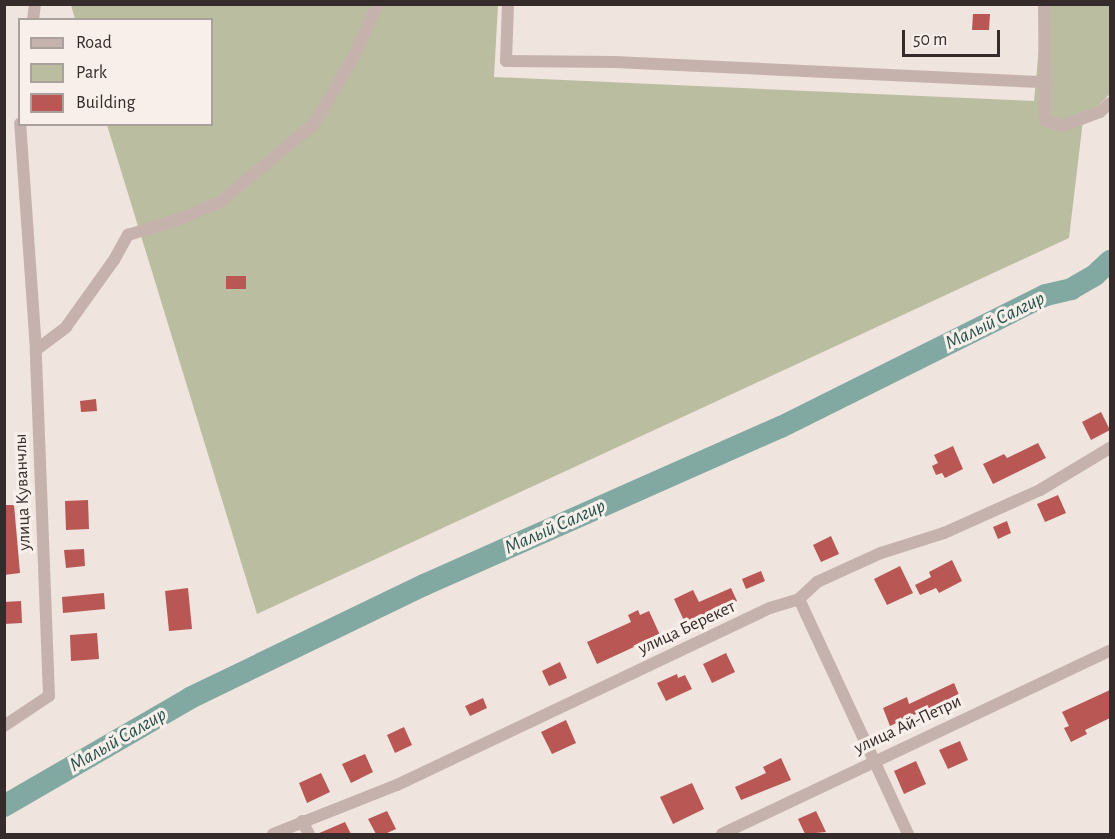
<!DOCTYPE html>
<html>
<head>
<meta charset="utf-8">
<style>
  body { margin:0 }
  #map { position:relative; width:1115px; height:839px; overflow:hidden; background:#f0e4de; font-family:"Alegreya Sans",sans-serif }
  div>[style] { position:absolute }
  .green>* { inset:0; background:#babda0 }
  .river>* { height:22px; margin:-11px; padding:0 11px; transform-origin:11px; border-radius:11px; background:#81a9a2 }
  .building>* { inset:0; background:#b85754 }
  .minor>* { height:12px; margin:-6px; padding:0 6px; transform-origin:6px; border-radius:6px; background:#c6b2ac }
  span { translate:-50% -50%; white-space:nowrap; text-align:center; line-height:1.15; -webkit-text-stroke:6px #f8efea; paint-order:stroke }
  .street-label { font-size:18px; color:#352b2a }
  .water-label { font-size:20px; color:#24524b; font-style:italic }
  .frame { position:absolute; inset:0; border:6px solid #352b2a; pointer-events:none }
  .legend { position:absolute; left:18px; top:18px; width:195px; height:108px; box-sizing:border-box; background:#f8efea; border:2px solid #aaa19d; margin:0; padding:8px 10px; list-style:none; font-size:18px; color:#352b2a }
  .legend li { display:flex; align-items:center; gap:12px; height:30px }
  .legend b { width:30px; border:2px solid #aaa19d }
  .scale { position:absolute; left:902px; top:30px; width:98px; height:27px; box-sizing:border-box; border:3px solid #352b2a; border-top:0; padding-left:8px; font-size:18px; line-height:21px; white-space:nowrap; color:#352b2a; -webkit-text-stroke:4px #f8efea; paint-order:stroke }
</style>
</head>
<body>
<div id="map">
  <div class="green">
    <div style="clip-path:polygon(71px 5px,498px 5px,494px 77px,1034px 101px,1043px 5px,1110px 5px,1110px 94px,1083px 120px,1069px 238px,257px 614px,107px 125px,212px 124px,212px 20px,75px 19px)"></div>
  </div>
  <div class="river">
    <div style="left:4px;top:806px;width:215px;rotate:-30.1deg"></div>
    <div style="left:190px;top:698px;width:260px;rotate:-25.8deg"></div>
    <div style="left:424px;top:585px;width:390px;rotate:-23.9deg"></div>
    <div style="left:781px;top:427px;width:296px;rotate:-26.5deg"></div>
    <div style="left:1046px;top:295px;width:26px;rotate:-13deg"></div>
    <div style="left:1071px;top:289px;width:28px;rotate:-30deg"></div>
    <div style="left:1095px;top:275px;width:21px;rotate:-43deg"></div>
  </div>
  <div class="building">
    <div style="clip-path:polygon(973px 14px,990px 14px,989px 30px,972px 30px)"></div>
    <div style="clip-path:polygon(226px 276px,246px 276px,246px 289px,226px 289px)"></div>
    <div style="clip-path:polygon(96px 399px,97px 411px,81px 412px,80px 401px)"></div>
    <div style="clip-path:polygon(1101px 412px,1110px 430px,1091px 440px,1082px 422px)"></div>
    <div style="clip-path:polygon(1038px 443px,1046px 458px,993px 484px,983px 464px,1004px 454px,1007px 458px)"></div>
    <div style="clip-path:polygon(953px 446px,963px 469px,945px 478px,942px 473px,936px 475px,932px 466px,938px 463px,934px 455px)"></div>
    <div style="clip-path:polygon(1058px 495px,1066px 513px,1045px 522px,1037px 504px)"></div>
    <div style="clip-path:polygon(88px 500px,89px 529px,66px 530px,65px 501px)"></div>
    <div style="clip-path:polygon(4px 505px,14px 505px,20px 573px,4px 575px)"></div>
    <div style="clip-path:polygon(1007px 521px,1011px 533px,998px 539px,993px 527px)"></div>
    <div style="clip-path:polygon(831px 536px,839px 554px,821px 562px,813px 545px)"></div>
    <div style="clip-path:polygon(84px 549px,85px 566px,66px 568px,64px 550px)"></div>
    <div style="clip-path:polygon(952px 560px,962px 581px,939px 593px,936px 588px,920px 595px,915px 585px,931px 577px,929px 572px)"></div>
    <div style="clip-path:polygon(900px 566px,913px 593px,887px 605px,874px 579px)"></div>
    <div style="clip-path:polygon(761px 571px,765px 581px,746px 589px,742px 579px)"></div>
    <div style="clip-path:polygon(188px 588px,192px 629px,169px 631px,165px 591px)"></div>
    <div style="clip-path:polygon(731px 588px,737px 601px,686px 625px,674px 599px,693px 590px,699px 602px)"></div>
    <div style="clip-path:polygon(104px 593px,105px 609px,63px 613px,62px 597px)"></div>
    <div style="clip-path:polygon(21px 601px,22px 623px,4px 624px,4px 602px)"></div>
    <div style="clip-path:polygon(638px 610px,640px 615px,649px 611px,660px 635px,597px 664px,587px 642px,631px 622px,628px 615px)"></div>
    <div style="clip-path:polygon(97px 633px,99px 659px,71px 661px,70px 635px)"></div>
    <div style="clip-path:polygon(726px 653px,735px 672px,712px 683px,703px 664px)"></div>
    <div style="clip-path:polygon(560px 662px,567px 678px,549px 686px,542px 671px)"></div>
    <div style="clip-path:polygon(677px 674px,678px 678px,685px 675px,692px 689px,666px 701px,657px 683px)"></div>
    <div style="clip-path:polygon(954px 683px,962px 702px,932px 716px,929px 708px,890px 726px,883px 708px,907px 697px,909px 704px)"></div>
    <div style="clip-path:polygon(1110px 690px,1110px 718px,1085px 730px,1087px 734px,1071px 742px,1064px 728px,1069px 726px,1062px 712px)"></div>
    <div style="clip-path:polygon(483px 698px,487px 708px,470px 716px,465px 706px)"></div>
    <div style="clip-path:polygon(566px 720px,576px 743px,552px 754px,541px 732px)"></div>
    <div style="clip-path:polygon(404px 727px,412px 745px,395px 753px,387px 735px)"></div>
    <div style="clip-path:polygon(960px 741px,968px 760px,948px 769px,939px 750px)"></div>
    <div style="clip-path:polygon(365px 754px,373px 772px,351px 783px,342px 764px)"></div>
    <div style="clip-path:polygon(781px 758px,791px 780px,741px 800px,735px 787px,766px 773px,763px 767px)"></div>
    <div style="clip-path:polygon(916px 761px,926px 784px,904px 794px,894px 771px)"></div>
    <div style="clip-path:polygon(321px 773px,330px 792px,307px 803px,299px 783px)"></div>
    <div style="clip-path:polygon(692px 783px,704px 809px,673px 824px,660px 797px)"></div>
    <div style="clip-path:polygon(387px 811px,396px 829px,385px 834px,376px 834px,368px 819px)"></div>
    <div style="clip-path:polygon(816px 811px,826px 832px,805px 834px,798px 819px)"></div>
    <div style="clip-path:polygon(345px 822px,351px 834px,317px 834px)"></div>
  </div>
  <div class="minor">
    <div style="left:508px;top:4px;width:57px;rotate:92deg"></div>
    <div style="left:506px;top:61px;width:109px;rotate:0.5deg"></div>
    <div style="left:615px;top:62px;width:431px;rotate:2.7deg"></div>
    <div style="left:1044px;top:4px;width:116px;rotate:89.5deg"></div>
    <div style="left:1045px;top:120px;width:18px;rotate:19deg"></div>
    <div style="left:1062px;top:126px;width:40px;rotate:-20.2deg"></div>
    <div style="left:1100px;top:112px;width:13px;rotate:-42deg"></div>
    <div style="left:33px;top:20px;width:16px;rotate:-83deg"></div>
    <div style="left:36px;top:350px;width:38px;rotate:-37deg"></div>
    <div style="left:66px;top:327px;width:82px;rotate:-54.4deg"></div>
    <div style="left:114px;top:260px;width:29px;rotate:-61deg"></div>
    <div style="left:128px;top:235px;width:58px;rotate:-17.2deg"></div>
    <div style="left:183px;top:218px;width:40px;rotate:-23.4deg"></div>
    <div style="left:220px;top:202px;width:122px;rotate:-39.7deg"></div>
    <div style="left:314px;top:124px;width:72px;rotate:-59.2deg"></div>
    <div style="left:351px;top:62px;width:64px;rotate:-65deg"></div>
    <div style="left:799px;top:599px;width:259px;rotate:65.1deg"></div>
    <div style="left:4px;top:726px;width:54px;rotate:-33.7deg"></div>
    <div style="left:49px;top:696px;width:346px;rotate:-92.2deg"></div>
    <div style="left:36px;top:350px;width:227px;rotate:-94deg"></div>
    <div style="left:302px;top:821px;width:15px;rotate:62deg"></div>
    <div style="left:273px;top:834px;width:133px;rotate:-21.6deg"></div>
    <div style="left:397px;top:785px;width:413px;rotate:-25.4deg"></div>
    <div style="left:770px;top:608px;width:30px;rotate:-17deg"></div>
    <div style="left:799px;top:599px;width:25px;rotate:-43deg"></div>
    <div style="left:817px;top:582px;width:70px;rotate:-24.4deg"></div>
    <div style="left:881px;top:553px;width:66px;rotate:-17.6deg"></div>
    <div style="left:944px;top:533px;width:105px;rotate:-24.1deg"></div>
    <div style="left:1040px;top:490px;width:82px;rotate:-31deg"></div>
    <div style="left:722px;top:834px;width:429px;rotate:-25.3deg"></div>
  </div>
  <div class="street-label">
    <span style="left:23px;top:492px;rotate:-92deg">улица Куванчлы</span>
    <span style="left:687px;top:628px;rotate:-25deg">улица Берекет</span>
    <span style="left:908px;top:725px;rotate:-25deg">улица Ай-Петри</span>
  </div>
  <div class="water-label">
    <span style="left:995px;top:321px;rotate:-26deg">Малый Салгир</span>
    <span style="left:555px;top:527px;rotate:-24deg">Малый Салгир</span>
    <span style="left:118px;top:740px;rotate:-30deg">Малый Салгир</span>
  </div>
  <div class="frame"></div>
  <ul class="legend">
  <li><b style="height:8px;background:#c6b2ac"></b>Road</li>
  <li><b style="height:16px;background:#babda0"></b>Park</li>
  <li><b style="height:16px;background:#b85754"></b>Building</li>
  </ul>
  <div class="scale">50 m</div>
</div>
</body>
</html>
